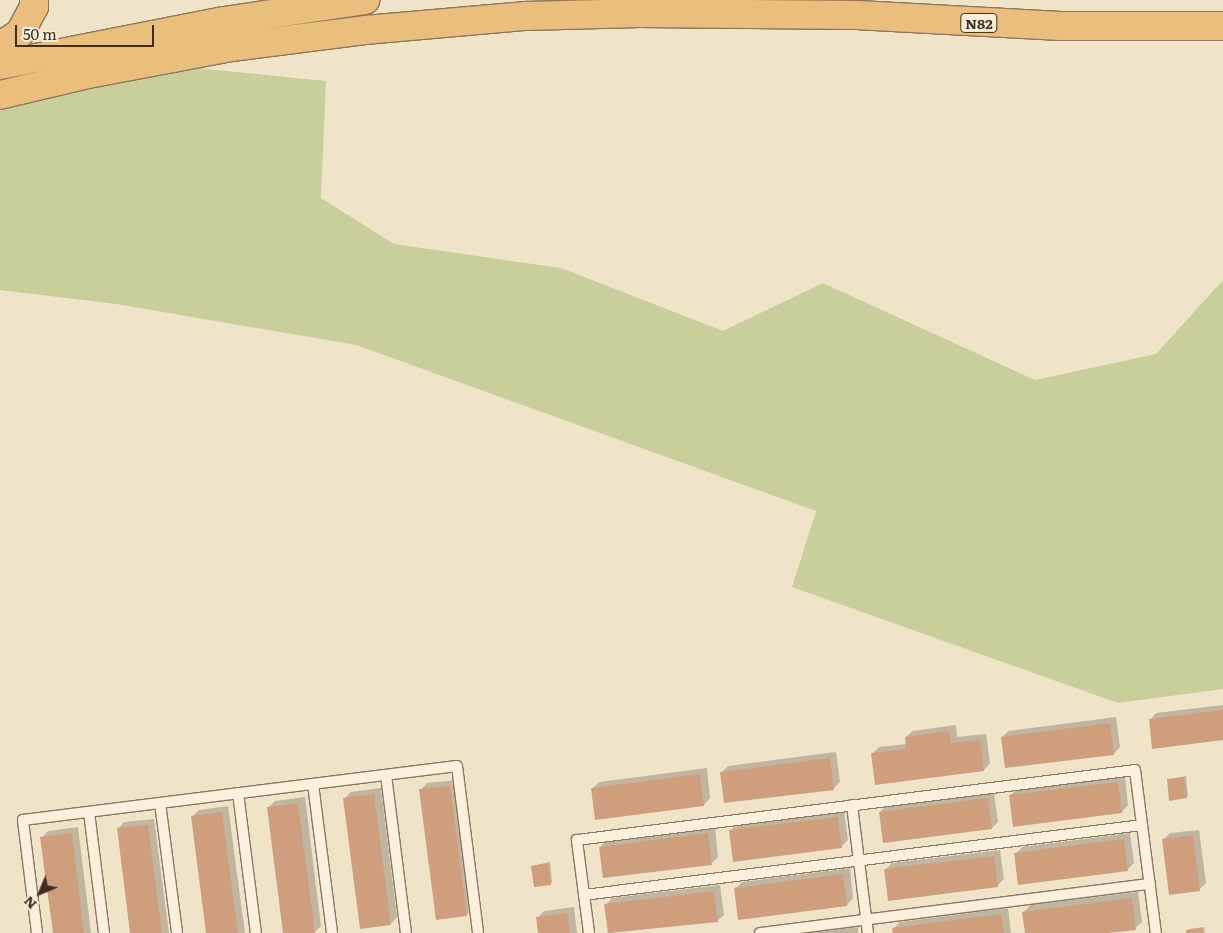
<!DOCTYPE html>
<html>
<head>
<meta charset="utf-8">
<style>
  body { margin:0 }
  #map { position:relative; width:1223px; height:933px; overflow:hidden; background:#f0e4c8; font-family:Literata,serif }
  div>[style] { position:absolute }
  .green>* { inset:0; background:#c9cf9b }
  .shadow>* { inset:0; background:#0003 }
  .building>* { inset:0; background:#cf9f7d }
  .roads { filter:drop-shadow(1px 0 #8d765c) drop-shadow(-1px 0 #8d765c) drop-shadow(0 1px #8d765c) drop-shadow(0 -1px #8d765c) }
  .service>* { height:10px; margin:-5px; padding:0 5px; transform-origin:5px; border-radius:5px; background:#faf1dc }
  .trunk>* { height:28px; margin:-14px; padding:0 14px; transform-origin:14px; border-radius:14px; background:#eabe7c }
  span { translate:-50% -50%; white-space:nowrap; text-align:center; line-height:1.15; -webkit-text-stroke:5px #f7eed8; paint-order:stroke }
  .shield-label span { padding:1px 4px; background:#f7eed8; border:1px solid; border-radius:4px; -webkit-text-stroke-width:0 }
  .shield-label { font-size:14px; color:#3d2e20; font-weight:700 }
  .north { position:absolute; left:15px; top:868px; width:50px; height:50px; -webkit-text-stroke:4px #f7eed8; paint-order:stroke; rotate:225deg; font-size:14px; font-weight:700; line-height:20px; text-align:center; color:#3d2e20 }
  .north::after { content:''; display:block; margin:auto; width:18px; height:22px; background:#3d2e20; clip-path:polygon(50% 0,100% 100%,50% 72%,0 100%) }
  .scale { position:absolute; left:15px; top:25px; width:139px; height:22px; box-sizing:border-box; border:2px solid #3d2e20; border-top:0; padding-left:6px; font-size:15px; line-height:18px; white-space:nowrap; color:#3d2e20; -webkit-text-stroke:4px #f7eed8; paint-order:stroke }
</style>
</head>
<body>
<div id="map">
  <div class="green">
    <div style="clip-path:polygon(186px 67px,326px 81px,321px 198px,394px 244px,561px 268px,723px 331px,823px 283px,1035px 380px,1156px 354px,1223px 280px,1223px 689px,1118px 703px,792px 587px,816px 511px,356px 345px,116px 304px,0 290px,0 110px)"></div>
  </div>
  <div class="shadow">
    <div style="clip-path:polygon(1223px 705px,1223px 739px,1150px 720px,1156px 713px)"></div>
    <div style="clip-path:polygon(1116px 717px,1120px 747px,1114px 754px,1002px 737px,1009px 731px)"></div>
    <div style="clip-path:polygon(956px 725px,957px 737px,986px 734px,990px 763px,984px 770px,872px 754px,879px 747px,907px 744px,906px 737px,913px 731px)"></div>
    <div style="clip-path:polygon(836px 752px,840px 782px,833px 789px,722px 772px,728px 766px)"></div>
    <div style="clip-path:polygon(707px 768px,710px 798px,704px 805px,592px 789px,599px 782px)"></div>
    <div style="clip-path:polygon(1125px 776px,1128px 805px,1122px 812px,1010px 796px,1017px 789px)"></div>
    <div style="clip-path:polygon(1186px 776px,1188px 796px,1186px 797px,1168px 780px)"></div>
    <div style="clip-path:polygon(457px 780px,473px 908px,466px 915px,421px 790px,427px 783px)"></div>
    <div style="clip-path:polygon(381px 788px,397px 917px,391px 924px,345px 798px,351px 792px)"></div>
    <div style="clip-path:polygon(994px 792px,998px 822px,992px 828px,880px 812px,887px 805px)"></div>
    <div style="clip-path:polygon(305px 797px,321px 926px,314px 933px,284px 933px,268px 808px,275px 801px)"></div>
    <div style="clip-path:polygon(228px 806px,245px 933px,207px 933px,193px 816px,199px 810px)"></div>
    <div style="clip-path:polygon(844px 811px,848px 840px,841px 847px,730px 831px,737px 824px)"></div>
    <div style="clip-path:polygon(154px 819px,169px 933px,131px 933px,118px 829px,124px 822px)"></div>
    <div style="clip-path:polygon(78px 827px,91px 933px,54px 933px,42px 838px,48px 831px)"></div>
    <div style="clip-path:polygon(715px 827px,718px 857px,712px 863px,604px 877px,600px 847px,607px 840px)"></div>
    <div style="clip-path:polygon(1199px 830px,1206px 883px,1199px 890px,1163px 840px,1170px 833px)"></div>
    <div style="clip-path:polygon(1130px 833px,1134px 863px,1127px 870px,1016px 854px,1022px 847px)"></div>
    <div style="clip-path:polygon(1000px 850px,1004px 879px,997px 886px,885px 870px,892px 863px)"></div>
    <div style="clip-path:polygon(550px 862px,552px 882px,551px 884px,532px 866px)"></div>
    <div style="clip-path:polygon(850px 868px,853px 898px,847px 905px,735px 889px,742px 882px)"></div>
    <div style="clip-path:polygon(720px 885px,724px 915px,717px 921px,609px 933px,606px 905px,612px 898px)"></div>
    <div style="clip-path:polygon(1138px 892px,1142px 922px,1135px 928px,1098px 933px,1026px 933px,1024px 912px,1030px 905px)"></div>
    <div style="clip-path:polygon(574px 907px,577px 933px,540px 933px,538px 918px,544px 911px)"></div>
    <div style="clip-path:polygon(1008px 908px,1011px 933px,894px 933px,894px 928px,900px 922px)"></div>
    <div style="clip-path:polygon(858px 927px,858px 933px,809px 933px)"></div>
    <div style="clip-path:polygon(1204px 927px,1205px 933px,1187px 933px,1189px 929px)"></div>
  </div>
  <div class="building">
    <div style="clip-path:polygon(1223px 710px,1223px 740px,1152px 749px,1149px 719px)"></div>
    <div style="clip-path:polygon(1110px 723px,1114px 755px,1005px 768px,1001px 737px)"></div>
    <div style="clip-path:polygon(949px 731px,951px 743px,980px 740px,984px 771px,875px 785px,871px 753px,906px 749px,905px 737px)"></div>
    <div style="clip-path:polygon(830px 758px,834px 790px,724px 803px,720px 772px)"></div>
    <div style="clip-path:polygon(700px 774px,704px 806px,595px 820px,591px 788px)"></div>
    <div style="clip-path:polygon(1184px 777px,1187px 798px,1169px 801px,1167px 779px)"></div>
    <div style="clip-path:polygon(1118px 782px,1122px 813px,1013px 827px,1009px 795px)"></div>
    <div style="clip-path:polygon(450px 786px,467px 916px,436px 920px,419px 789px)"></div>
    <div style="clip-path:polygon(374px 794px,391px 925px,360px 929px,343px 798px)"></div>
    <div style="clip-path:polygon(988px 798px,992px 829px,883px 843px,879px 812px)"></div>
    <div style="clip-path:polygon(298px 803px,315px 933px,283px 933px,267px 807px)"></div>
    <div style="clip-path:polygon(222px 812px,238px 933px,206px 933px,191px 816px)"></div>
    <div style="clip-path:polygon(838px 817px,842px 848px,733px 862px,729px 830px)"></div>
    <div style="clip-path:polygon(148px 825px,162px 933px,130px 933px,117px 828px)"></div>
    <div style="clip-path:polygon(72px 833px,84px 933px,53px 933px,40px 837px)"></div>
    <div style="clip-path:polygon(708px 833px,712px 865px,603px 878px,599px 847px)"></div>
    <div style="clip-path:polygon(1193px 835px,1200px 891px,1169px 895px,1162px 839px)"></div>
    <div style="clip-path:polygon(1124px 839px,1128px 871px,1018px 885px,1014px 853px)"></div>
    <div style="clip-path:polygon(994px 856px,998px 887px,888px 901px,884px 869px)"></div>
    <div style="clip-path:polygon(548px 863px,551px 885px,534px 887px,531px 866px)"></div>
    <div style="clip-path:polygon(843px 874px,847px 906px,738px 920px,734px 888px)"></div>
    <div style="clip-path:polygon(714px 891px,718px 922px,608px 933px,604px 904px)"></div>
    <div style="clip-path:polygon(1132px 898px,1136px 930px,1108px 933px,1025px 933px,1022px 912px)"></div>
    <div style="clip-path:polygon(567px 913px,570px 933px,538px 933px,536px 917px)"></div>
    <div style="clip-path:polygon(1001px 914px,1004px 933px,893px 933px,892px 928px)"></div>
    <div style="clip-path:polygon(1203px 928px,1203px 933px,1186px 933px,1186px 930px)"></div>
  </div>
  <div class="roads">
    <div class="service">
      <div style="left:386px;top:775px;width:159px;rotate:82.8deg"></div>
      <div style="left:313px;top:784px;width:150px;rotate:82.7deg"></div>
      <div style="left:238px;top:793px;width:141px;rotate:82.7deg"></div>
      <div style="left:160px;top:803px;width:131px;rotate:82.5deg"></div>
      <div style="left:852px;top:805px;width:129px;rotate:82.9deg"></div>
      <div style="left:89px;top:812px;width:122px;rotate:82.9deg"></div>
      <div style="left:584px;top:895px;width:562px;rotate:-7.15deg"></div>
      <div style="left:37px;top:933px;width:114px;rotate:-97.1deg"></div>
      <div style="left:23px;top:820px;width:437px;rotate:-7.1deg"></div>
      <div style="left:457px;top:766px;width:168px;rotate:82.8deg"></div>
      <div style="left:589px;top:933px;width:94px;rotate:-97.4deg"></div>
      <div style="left:577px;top:840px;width:562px;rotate:-7.15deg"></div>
      <div style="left:1135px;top:770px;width:164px;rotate:82.7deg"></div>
      <div style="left:760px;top:933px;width:393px;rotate:-7.2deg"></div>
    </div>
    <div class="trunk">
      <div style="left:0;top:46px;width:24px;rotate:-33deg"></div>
      <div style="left:20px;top:33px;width:30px;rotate:-62deg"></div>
      <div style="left:34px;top:7px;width:7px;rotate:-90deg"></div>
      <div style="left:0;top:65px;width:228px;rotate:-11.1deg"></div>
      <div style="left:224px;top:21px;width:143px;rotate:-8.5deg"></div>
      <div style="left:0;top:95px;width:90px;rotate:-13.4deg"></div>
      <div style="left:88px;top:74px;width:146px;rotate:-10.7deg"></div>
      <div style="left:231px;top:47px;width:135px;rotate:-7.2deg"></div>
      <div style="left:365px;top:30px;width:162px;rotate:-5deg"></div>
      <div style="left:526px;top:16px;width:114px;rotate:-1.5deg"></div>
      <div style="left:640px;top:13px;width:217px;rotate:0.5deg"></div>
      <div style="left:857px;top:15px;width:204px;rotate:3.1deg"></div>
      <div style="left:1061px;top:26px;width:162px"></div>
    </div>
  </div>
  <div class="shield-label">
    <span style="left:979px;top:23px">N82</span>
  </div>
  <div class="north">N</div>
  <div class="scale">50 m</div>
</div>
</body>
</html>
